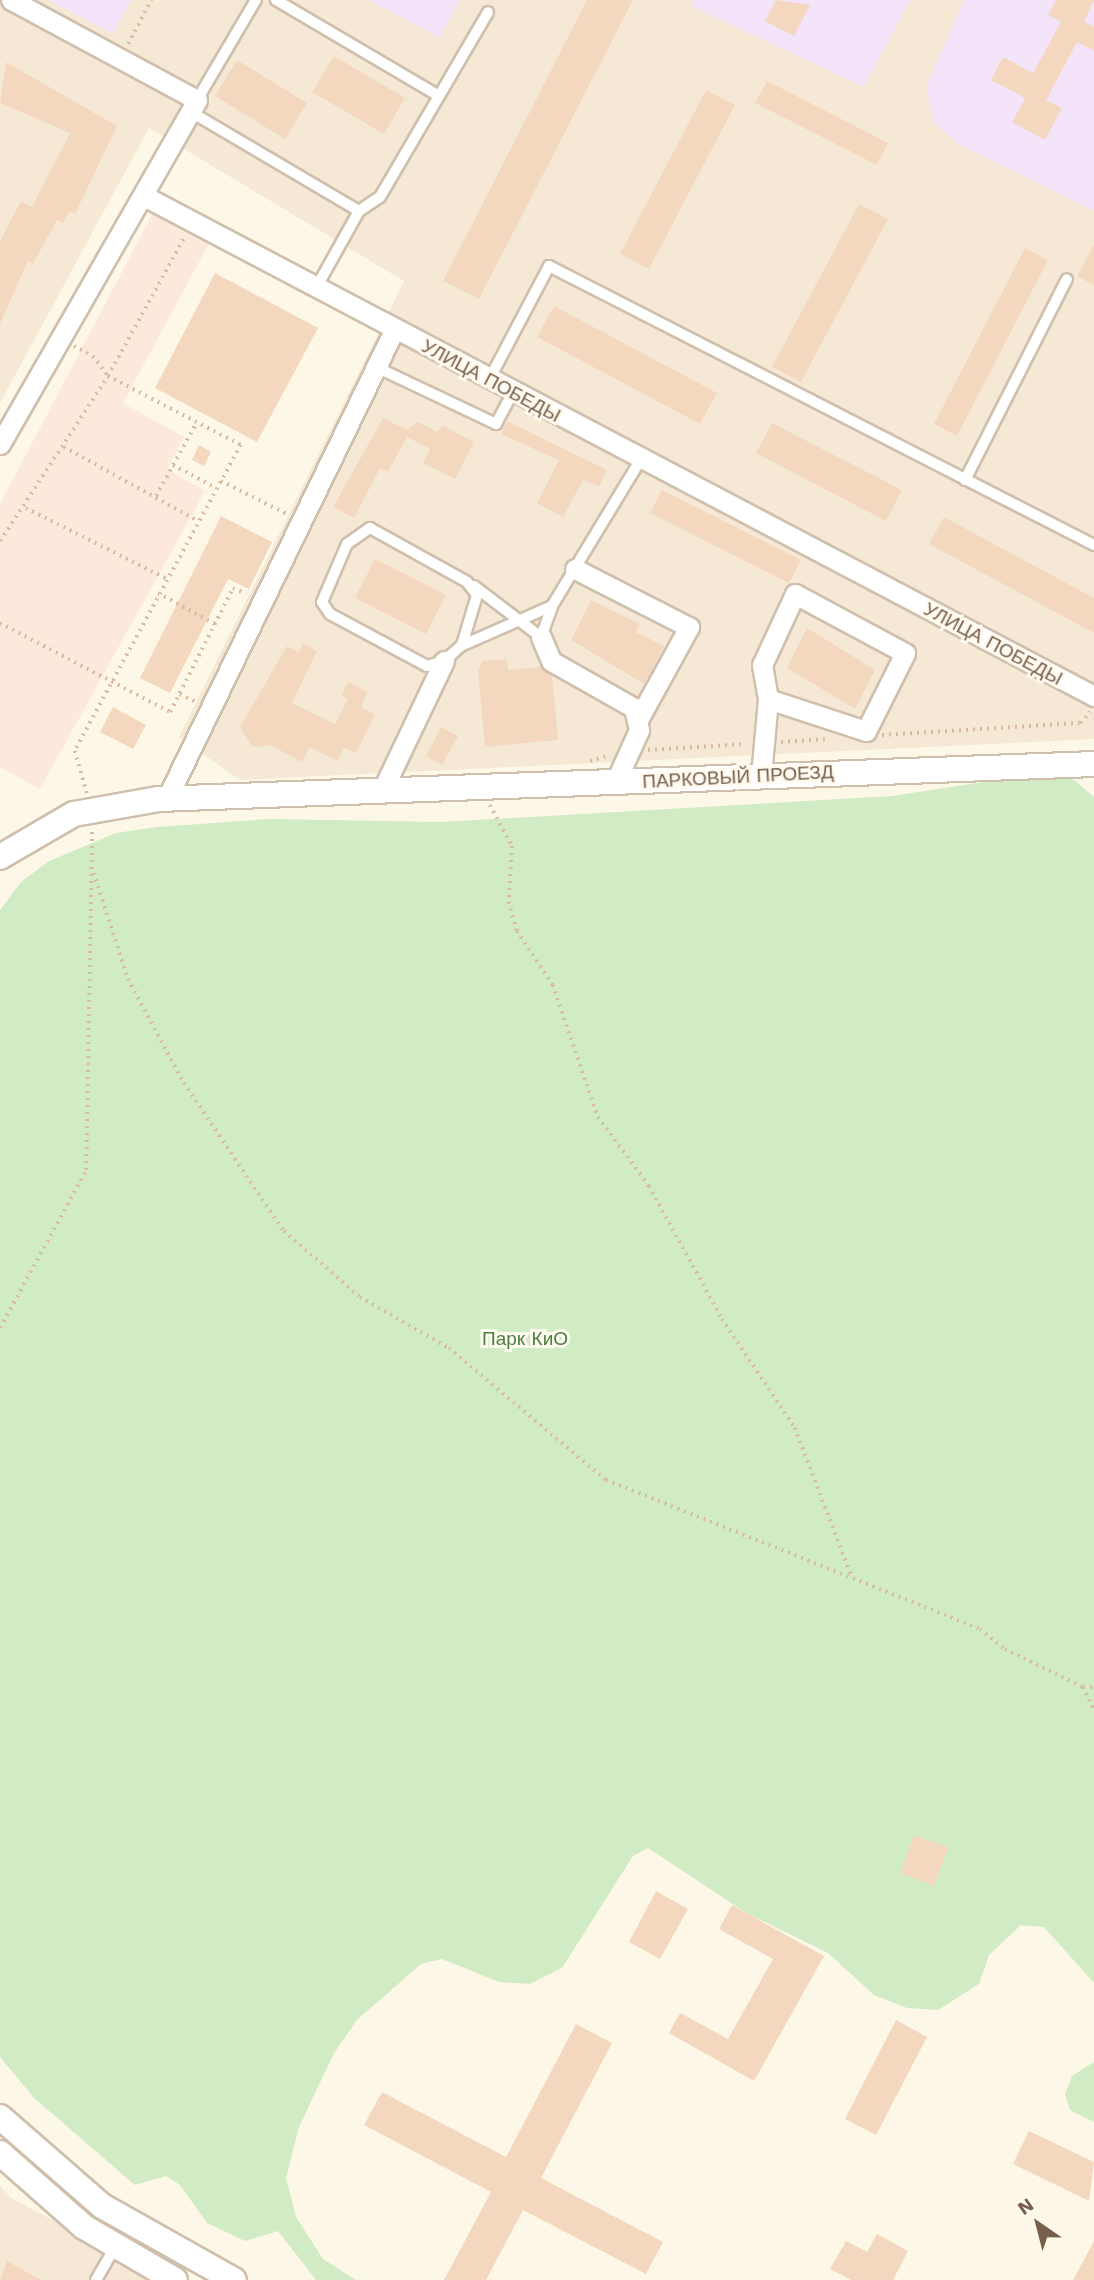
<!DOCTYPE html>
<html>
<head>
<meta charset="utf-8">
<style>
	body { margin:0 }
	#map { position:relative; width:1094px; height:2280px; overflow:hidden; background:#fdf7e8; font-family:"Work Sans",sans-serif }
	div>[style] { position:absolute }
	.residential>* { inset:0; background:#f5e9d6 }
	.commercial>* { inset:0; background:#fde9db }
	.education>* { inset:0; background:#f4e4f9 }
	.green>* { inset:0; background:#d1ebc5 }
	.building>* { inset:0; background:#f3d8bf }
	.path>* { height:3.5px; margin-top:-1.75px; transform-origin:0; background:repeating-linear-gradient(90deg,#d8bca1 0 2px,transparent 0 7px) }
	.roads { filter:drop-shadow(2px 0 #cfbfad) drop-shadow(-2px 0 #cfbfad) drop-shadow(0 2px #cfbfad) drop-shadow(0 -2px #cfbfad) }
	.service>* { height:10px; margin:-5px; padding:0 5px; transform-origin:5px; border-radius:5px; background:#fff }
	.minor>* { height:19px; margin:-9.5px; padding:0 9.5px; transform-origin:9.5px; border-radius:9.5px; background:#fff }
	.tertiary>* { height:24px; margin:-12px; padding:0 12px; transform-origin:12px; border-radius:12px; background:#fff }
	span { translate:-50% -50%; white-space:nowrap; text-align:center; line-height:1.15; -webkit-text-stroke:6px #fffaef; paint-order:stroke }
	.street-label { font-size:19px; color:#785f4b }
	.park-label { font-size:19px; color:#4e7e42 }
	.north { position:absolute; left:1003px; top:2189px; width:70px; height:70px; -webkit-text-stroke:5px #fffaef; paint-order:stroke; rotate:325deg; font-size:19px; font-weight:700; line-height:28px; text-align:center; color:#785f4b }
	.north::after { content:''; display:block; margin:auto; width:24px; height:32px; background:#785f4b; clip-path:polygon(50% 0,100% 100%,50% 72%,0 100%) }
</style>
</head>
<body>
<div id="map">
	<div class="residential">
		<div style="clip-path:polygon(0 0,1094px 0,1094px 739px,240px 780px,179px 737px,404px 281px,149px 128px,0 403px)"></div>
		<div style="clip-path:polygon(0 2186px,11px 2198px,166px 2280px,0 2280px)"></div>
	</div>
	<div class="commercial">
		<div style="clip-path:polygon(155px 209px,211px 240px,123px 403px,184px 437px,167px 470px,205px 491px,40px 789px,0 767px,0 504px)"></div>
	</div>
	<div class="education">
		<div style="clip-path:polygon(49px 0,131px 0,113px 34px)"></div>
		<div style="clip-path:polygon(369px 0,460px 0,440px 38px)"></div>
		<div style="clip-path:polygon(692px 0,910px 0,864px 87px,693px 7px)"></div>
		<div style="clip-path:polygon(964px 0,1094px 0,1094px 211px,958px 144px,933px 122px,926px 87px)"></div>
	</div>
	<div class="green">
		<div style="clip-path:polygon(1049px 772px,1074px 780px,1094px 797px,1094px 1983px,1044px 1927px,1021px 1925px,989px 1955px,979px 1984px,938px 2010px,907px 2008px,874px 1995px,828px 1953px,748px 1914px,648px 1848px,633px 1856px,562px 1968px,530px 1984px,499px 1982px,442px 1959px,421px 1964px,357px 2020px,334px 2053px,299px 2127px,286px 2178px,296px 2217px,323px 2259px,356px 2280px,316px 2280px,278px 2231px,245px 2241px,207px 2223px,180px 2185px,166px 2176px,135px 2185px,34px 2098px,0 2057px,0 910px,21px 882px,49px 861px,116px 833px,157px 827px,269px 819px,441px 822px,892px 796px)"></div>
		<div style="clip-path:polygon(1094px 2062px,1094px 2122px,1070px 2110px,1065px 2094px,1072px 2076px)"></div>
	</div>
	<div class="building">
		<div style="clip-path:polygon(587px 0,633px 0,479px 299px,443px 281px)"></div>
		<div style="clip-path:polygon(776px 0,810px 5px,794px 36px,765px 21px)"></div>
		<div style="clip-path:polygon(1056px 0,1094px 0,1084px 22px,1094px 27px,1094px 51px,1077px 42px,1046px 100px,1062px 108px,1045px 140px,1012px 122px,1025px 98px,991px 80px,1003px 57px,1033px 73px,1061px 22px,1048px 15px)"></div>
		<div style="clip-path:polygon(334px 56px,405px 98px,384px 134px,312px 92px)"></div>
		<div style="clip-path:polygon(237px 60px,307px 103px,285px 139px,215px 96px)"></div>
		<div style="clip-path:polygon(6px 62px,117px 126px,75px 214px,70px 211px,63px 223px,57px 220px,33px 264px,28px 261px,0 324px,0 241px,21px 201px,32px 207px,70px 133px,0 103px)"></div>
		<div style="clip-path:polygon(767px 81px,888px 143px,877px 165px,755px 103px)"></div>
		<div style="clip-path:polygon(706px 90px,735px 105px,649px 269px,620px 254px)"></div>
		<div style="clip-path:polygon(859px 204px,888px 219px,801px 382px,772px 367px)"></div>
		<div style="clip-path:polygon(1094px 245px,1094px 285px,1077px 276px)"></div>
		<div style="clip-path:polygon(1025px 248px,1048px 260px,957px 436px,934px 424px)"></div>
		<div style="clip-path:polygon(215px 273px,318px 328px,257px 442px,155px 388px)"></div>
		<div style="clip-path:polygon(554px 306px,717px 393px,700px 424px,537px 337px)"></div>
		<div style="clip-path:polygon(383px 418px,407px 430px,418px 422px,438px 432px,442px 425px,474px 442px,455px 479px,423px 463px,430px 449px,407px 437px,388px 472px,380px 468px,354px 518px,333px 507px)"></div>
		<div style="clip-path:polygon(507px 421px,607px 470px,599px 486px,583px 480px,563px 517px,537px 503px,559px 460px,501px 434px)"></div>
		<div style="clip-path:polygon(772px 423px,902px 490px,886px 521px,756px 453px)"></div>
		<div style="clip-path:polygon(199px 445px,211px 452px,204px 466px,192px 460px)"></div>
		<div style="clip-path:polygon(662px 490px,801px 560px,789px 583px,650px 513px)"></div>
		<div style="clip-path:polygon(221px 516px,272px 542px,249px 589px,228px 579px,170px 693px,140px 678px)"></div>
		<div style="clip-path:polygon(944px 517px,1094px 598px,1094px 633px,929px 544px)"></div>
		<div style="clip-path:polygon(375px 559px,446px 595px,426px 634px,355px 598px)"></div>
		<div style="clip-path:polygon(591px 600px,640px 624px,636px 632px,664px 646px,644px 684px,571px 640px)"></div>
		<div style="clip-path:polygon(807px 628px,875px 670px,855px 709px,787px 668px)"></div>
		<div style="clip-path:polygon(303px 643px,317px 651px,292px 703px,335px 724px,348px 699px,341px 696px,348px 682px,368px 692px,361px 707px,375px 714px,356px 753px,344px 748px,337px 761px,310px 747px,302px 762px,270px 745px,253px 747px,240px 727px,287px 646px,299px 652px)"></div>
		<div style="clip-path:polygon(507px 659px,508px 670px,541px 667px,552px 676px,558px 740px,485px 747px,478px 671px,482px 661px)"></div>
		<div style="clip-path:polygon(113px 707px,146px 725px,133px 749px,100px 732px)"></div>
		<div style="clip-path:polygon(441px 727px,458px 736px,442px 765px,426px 756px)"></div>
		<div style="clip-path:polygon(914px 1835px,948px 1847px,934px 1886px,900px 1873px)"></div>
		<div style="clip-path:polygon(656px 1891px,688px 1909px,660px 1959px,629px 1942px)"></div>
		<div style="clip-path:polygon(732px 1905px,824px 1956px,754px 2081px,669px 2033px,680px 2013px,728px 2039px,773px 1959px,719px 1929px)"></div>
		<div style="clip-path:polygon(896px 2020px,927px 2037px,876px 2135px,845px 2119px)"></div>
		<div style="clip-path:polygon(576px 2024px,612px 2043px,541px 2178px,663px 2242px,646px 2274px,523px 2210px,486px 2280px,444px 2280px,491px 2192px,364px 2125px,382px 2092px,506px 2157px)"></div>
		<div style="clip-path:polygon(1029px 2131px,1094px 2162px,1089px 2201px,1013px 2164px)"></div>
		<div style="clip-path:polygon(877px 2234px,908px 2251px,893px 2280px,851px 2280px,830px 2269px,846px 2241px,867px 2252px)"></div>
		<div style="clip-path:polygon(1094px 2241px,1094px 2280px,1073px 2280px)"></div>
		<div style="clip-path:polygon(7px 2261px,41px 2280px,0 2280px)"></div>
	</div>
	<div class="path">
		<div style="left:128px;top:44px;width:50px;rotate:-62.4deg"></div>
		<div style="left:74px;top:346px;width:21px;rotate:28deg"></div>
		<div style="left:93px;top:356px;width:25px;rotate:53deg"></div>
		<div style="left:108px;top:376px;width:150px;rotate:27.4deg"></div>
		<div style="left:241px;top:445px;width:348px;rotate:118.5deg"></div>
		<div style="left:75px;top:751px;width:44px;rotate:74.1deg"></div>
		<div style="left:64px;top:447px;width:153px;rotate:28.9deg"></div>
		<div style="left:173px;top:465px;width:49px;rotate:-60.8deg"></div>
		<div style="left:221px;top:481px;width:74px;rotate:26.6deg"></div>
		<div style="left:156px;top:496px;width:35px;rotate:-61deg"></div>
		<div style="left:173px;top:465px;width:49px;rotate:28.1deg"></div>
		<div style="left:26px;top:508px;width:158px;rotate:26.7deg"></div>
		<div style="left:0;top:541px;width:197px;rotate:-56.8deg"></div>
		<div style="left:108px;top:376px;width:160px;rotate:-61.2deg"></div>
		<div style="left:158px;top:593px;width:65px;rotate:28.5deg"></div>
		<div style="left:0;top:623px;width:192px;rotate:27.6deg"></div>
		<div style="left:170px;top:712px;width:139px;rotate:-63.1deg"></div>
		<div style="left:233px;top:588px;width:14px;rotate:25deg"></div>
		<div style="left:180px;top:694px;width:18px;rotate:27deg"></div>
		<div style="left:882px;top:735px;width:198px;rotate:-3.5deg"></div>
		<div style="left:1080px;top:723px;width:15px;rotate:-48deg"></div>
		<div style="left:781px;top:742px;width:48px;rotate:-3.6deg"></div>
		<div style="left:648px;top:750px;width:97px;rotate:-3.5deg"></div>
		<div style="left:590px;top:761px;width:21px;rotate:-17deg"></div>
		<div style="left:490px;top:805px;width:47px;rotate:61.8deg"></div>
		<div style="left:512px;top:846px;width:56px;rotate:93.1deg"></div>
		<div style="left:509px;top:902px;width:30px;rotate:75deg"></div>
		<div style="left:517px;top:931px;width:65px;rotate:56.3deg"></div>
		<div style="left:553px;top:985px;width:139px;rotate:71.2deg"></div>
		<div style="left:598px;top:1117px;width:86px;rotate:53.5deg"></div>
		<div style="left:649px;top:1186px;width:152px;rotate:61.2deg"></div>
		<div style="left:722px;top:1319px;width:131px;rotate:56.2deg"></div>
		<div style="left:795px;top:1428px;width:160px;rotate:69.1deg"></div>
		<div style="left:94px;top:873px;width:111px;rotate:72.2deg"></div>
		<div style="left:128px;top:979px;width:118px;rotate:61.7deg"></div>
		<div style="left:184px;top:1083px;width:179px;rotate:56deg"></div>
		<div style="left:284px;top:1231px;width:101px;rotate:41deg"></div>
		<div style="left:360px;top:1297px;width:103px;rotate:29.8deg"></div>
		<div style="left:449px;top:1348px;width:205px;rotate:40.1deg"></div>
		<div style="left:606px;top:1480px;width:403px;rotate:21.7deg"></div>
		<div style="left:980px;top:1629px;width:32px;rotate:39deg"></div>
		<div style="left:1005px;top:1649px;width:87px;rotate:26deg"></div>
		<div style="left:1083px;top:1687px;width:25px;rotate:64deg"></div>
		<div style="left:0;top:1328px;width:180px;rotate:-61.4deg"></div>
		<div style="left:86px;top:1170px;width:339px;rotate:-89deg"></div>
		<div style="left:1083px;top:1687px;width:11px"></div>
	</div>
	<div class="roads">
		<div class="service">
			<div style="left:276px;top:0;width:189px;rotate:30.5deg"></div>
			<div style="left:197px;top:100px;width:116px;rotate:-59.5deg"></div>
			<div style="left:191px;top:112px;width:195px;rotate:30.5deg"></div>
			<div style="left:316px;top:288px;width:88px;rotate:-60.8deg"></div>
			<div style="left:359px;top:211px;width:25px;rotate:-34deg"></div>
			<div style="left:380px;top:197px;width:214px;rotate:-59.7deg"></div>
			<div style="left:376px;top:367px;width:133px;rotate:25.4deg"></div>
			<div style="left:496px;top:424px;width:36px;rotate:-62deg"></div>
			<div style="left:489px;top:380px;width:129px;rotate:-62.2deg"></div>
			<div style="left:549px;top:266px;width:612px;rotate:27.11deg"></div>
			<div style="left:965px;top:480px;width:225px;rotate:-63.1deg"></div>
			<div style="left:370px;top:528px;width:111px;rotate:29.1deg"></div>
			<div style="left:467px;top:582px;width:16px;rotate:52deg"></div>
			<div style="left:477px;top:595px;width:52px;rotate:106.7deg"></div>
			<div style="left:462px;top:645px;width:24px;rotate:138deg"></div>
			<div style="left:444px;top:661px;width:18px;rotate:164deg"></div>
			<div style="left:427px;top:666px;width:110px;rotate:-151.8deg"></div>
			<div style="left:330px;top:614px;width:14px;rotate:-124deg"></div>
			<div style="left:322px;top:602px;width:63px;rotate:-66.7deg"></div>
			<div style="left:347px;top:544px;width:28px;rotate:-35deg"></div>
			<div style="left:474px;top:586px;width:84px;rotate:37.3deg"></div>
			<div style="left:541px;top:637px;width:33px;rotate:-70deg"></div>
			<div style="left:552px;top:606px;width:172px;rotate:-58.8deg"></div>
			<div style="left:463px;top:645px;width:97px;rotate:-23.7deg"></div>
			<div style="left:96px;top:2280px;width:38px;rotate:-60deg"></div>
		</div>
		<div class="minor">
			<div style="left:144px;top:196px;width:1074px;rotate:27.76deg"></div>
			<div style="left:0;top:444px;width:396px;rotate:-60.2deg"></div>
			<div style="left:197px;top:100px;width:211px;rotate:-151.7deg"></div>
			<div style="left:575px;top:569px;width:128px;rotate:27deg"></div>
			<div style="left:689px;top:627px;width:104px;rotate:118.8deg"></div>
			<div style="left:541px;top:637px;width:26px;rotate:67deg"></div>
			<div style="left:551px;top:661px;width:95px;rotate:29.5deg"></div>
			<div style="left:634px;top:708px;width:23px;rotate:77deg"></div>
			<div style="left:639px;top:730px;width:58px;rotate:114.4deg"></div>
			<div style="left:761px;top:776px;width:77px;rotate:-84.8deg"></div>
			<div style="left:768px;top:699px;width:103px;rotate:18.1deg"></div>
			<div style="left:866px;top:731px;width:87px;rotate:-63.4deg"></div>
			<div style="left:905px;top:653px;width:125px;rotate:-151.8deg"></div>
			<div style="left:795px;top:594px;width:78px;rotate:114.9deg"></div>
			<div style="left:762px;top:665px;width:35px;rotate:80deg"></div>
			<div style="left:382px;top:791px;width:144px;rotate:-64.5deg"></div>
			<div style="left:167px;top:798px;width:520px;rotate:-64.12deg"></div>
		</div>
		<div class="tertiary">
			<div style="left:0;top:857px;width:86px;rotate:-30.2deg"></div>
			<div style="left:74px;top:814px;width:85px;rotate:-10.1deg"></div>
			<div style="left:158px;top:799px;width:937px;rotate:-2.14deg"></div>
			<div style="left:0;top:2117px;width:135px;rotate:41.1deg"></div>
			<div style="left:102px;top:2206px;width:151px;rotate:29.3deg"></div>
			<div style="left:0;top:2153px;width:112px;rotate:41.4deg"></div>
			<div style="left:84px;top:2227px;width:105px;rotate:30.2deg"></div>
		</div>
	</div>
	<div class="street-label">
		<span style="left:491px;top:381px;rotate:28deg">УЛИЦА ПОБЕДЫ</span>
		<span style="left:993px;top:644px;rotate:28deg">УЛИЦА ПОБЕДЫ</span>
		<span style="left:738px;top:777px;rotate:-3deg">ПАРКОВЫЙ ПРОЕЗД</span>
	</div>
	<div class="park-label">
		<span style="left:525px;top:1339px">Парк КиО</span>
	</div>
	<div class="north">N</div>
</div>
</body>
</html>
